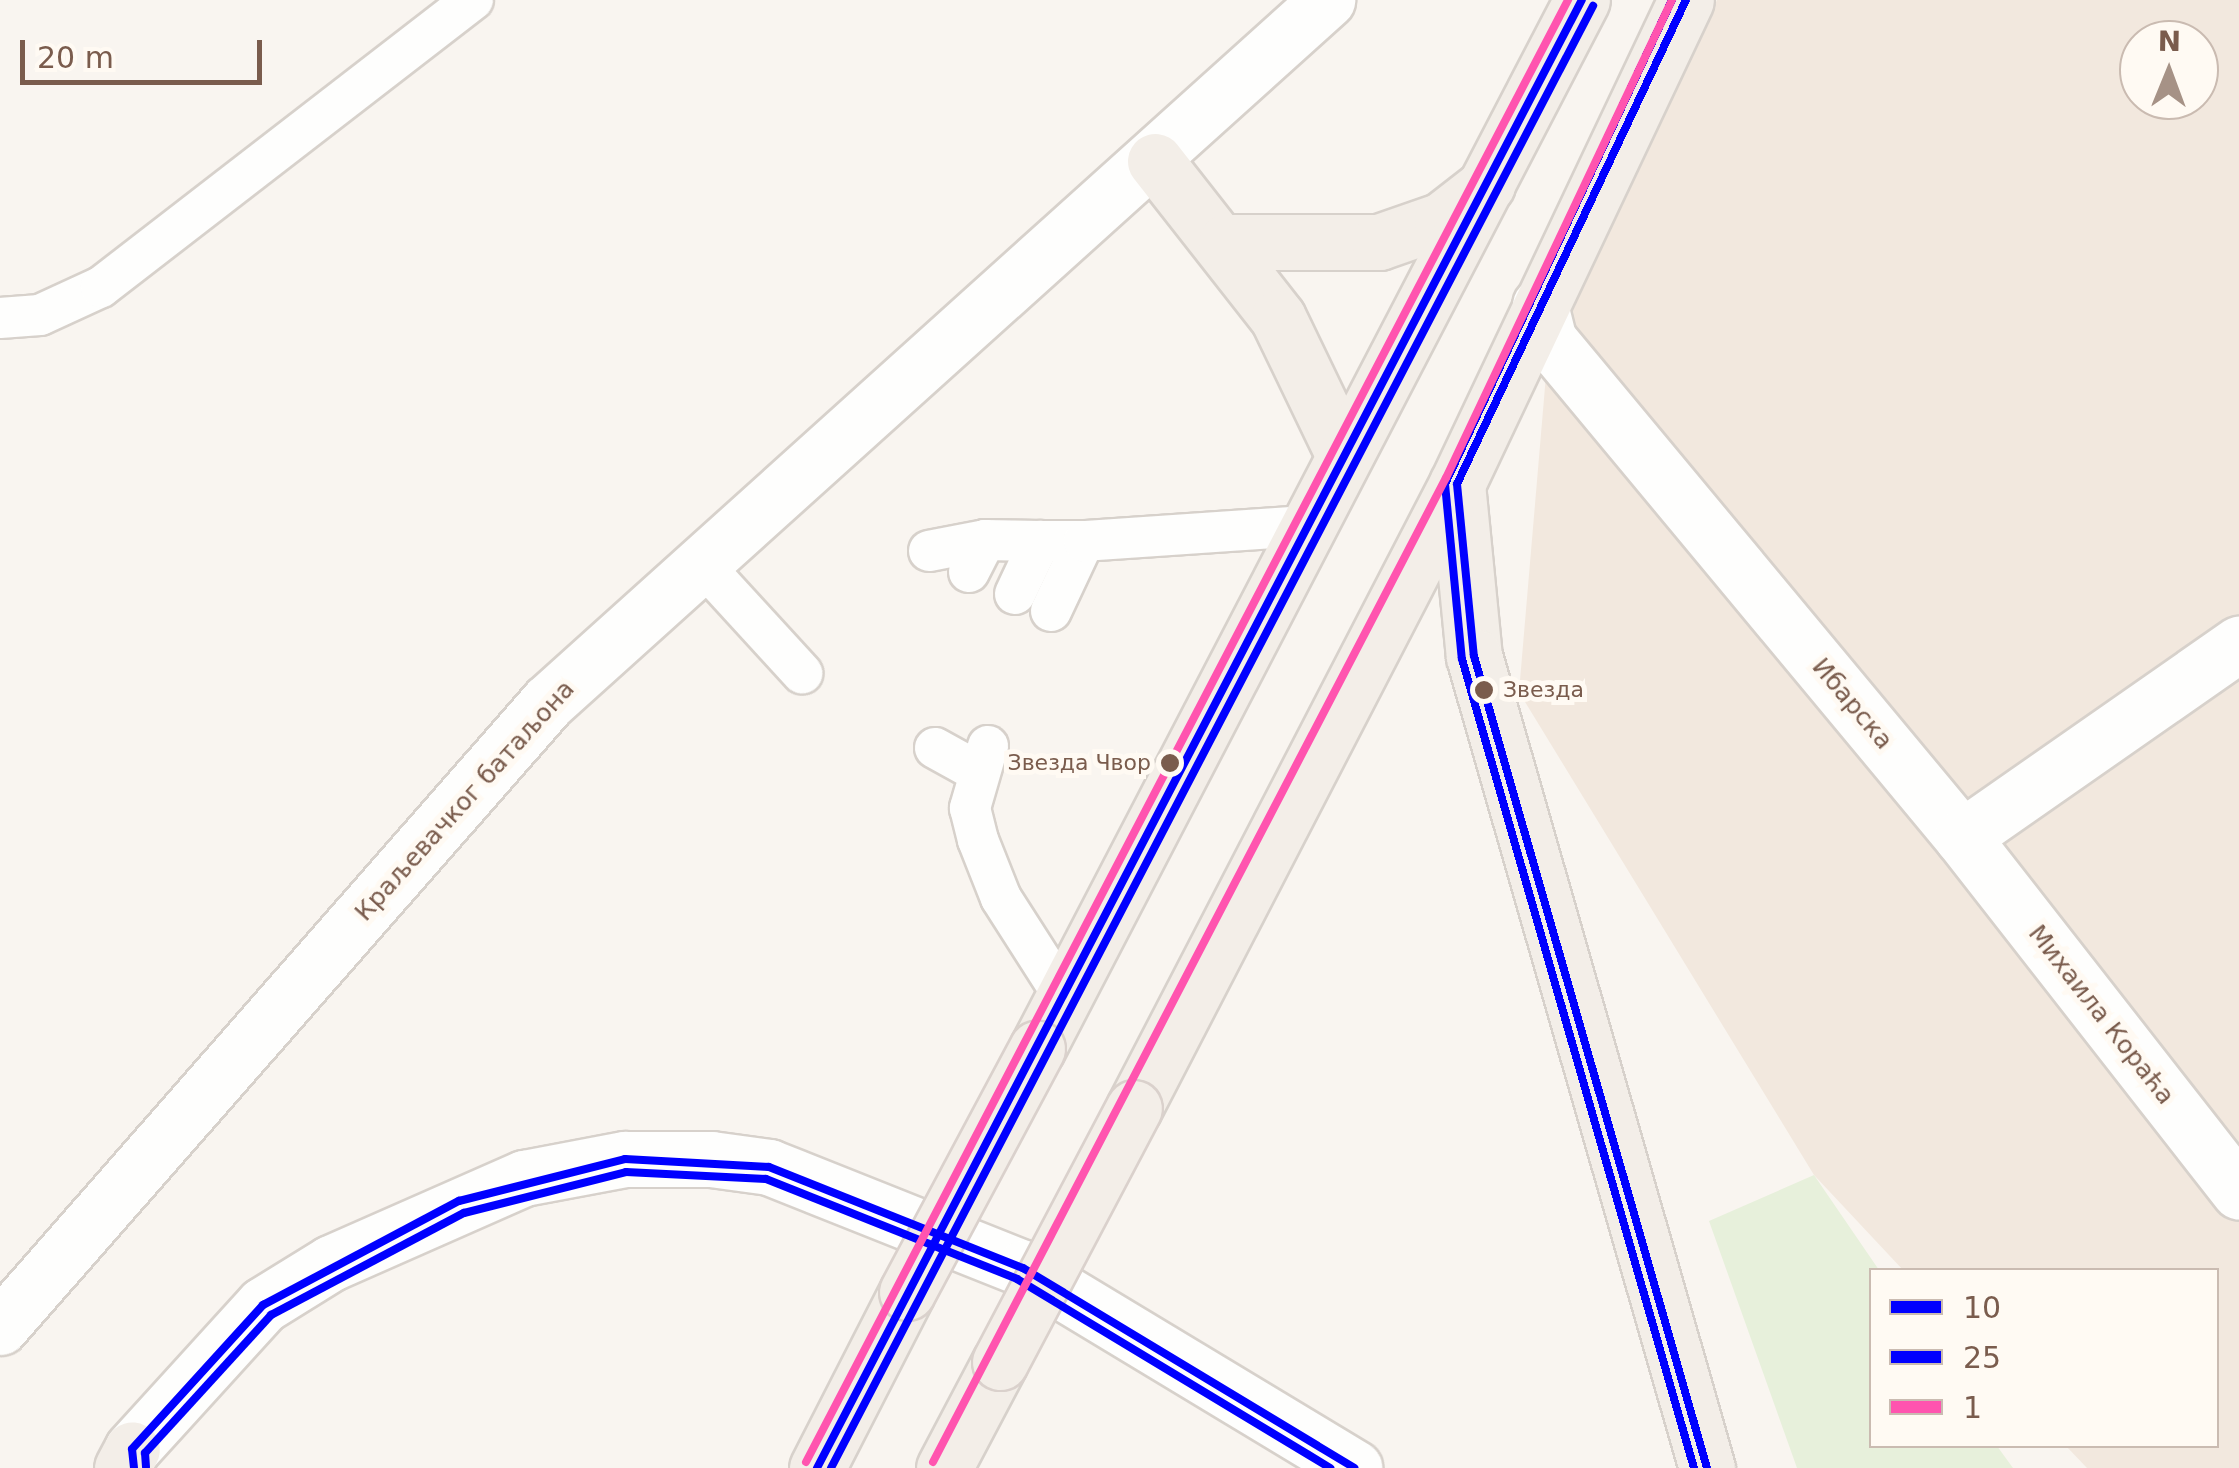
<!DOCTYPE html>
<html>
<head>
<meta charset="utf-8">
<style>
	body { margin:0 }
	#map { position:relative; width:2239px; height:1468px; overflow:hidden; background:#f9f5f0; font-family:"DejaVu Sans",sans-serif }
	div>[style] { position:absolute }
	.residential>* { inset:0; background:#f2e8de }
	.green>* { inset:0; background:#e7f0db }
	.roads { filter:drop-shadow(2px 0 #d7d1cb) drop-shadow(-2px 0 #d7d1cb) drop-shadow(0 2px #d7d1cb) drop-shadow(0 -2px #d7d1cb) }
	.service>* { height:40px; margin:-20px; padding:0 20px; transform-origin:20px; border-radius:20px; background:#fefefd }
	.minor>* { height:55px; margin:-27.5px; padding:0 27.5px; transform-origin:27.5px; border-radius:27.5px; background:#fefefd }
	.tertiary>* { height:55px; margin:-27.5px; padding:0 27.5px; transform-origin:27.5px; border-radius:27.5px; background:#fefefd }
	.primary>* { height:55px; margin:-27.5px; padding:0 27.5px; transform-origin:27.5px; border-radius:27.5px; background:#f3eee8 }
	.bridges { filter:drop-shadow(2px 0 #dad1cc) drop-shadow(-2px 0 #dad1cc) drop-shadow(0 2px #dad1cc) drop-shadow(0 -2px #dad1cc) }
	.primary-bridge>* { height:55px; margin:-27.5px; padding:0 27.5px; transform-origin:27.5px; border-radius:27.5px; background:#f3eee8 }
	.bus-1>* { height:8px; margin:-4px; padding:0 4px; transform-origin:4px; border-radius:4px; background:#00f }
	.bus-2>* { height:8px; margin:-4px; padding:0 4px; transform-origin:4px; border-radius:4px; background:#00f }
	.bus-3>* { height:8px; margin:-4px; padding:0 4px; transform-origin:4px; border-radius:4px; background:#ff54af }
	.dots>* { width:28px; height:28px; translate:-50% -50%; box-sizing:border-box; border:5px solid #fffaf3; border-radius:50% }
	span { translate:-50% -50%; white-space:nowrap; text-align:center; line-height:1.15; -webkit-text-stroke:10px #fffaf3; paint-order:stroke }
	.bus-label { font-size:22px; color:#7a5c4d }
	.left { translate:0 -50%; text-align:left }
	.right { translate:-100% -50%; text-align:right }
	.street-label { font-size:25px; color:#7a5c4d }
	.legend { position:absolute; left:1869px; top:1268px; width:350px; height:180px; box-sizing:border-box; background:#fffaf3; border:2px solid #cabbb1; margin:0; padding:12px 18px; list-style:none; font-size:30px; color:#7a5c4d }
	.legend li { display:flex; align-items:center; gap:20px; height:50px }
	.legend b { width:50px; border:2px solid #cabbb1 }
	.north { position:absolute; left:2119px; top:20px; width:100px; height:100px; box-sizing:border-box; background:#fffaf3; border:2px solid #cabbb1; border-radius:50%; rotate:1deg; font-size:28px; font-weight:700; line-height:40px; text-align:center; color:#7a5c4d }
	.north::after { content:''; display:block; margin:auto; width:35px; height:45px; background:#a69286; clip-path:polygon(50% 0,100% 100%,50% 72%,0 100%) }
	.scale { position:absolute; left:20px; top:40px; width:242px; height:45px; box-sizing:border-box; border:5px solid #7a5c4d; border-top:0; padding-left:12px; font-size:30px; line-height:35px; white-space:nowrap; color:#7a5c4d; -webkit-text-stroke:8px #fffaf3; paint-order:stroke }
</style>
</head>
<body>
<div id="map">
	<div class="residential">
		<div style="clip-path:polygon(evenodd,1717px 0,2239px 0,2239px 1468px,2087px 1468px,2066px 1446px,2216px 1446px,2216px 1270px,1903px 1270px,1814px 1175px,1519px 692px,1549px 340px,1717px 0,2139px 40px,2199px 40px,2199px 100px,2139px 100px,2139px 40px)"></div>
	</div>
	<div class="green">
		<div style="clip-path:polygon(1814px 1175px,1879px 1270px,1872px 1270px,1872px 1446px,1997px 1446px,2013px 1468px,1797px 1468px,1709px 1221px)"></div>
	</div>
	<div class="roads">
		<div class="service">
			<div style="left:0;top:318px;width:40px;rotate:-4.3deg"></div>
			<div style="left:40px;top:315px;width:67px;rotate:-24.7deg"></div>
			<div style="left:101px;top:287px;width:470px;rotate:-37.7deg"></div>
			<div style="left:929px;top:551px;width:57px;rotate:-11.1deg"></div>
			<div style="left:703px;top:565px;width:147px;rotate:47.5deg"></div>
			<div style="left:969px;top:572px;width:36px;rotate:-63deg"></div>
			<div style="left:985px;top:540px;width:55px;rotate:1deg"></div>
			<div style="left:1015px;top:594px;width:59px;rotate:-64.7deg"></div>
			<div style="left:1040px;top:541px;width:44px"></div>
			<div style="left:1051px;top:611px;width:77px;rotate:-64.8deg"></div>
			<div style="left:1084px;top:541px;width:221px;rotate:-3.9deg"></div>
			<div style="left:988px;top:746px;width:65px;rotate:106.2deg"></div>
			<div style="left:970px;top:808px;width:33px;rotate:76deg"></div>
			<div style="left:978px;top:840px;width:62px;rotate:68.4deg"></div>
			<div style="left:1001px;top:898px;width:115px;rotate:57.4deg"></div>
			<div style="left:935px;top:748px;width:46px;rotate:28.8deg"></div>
		</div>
		<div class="minor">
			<div style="left:1540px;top:305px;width:36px;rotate:76deg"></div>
			<div style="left:1549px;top:340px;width:646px;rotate:50.27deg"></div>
			<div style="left:1962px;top:837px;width:338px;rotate:-34.9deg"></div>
			<div style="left:1962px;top:837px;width:450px;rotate:52deg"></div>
			<div style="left:0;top:1327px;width:831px;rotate:-48.76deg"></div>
			<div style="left:548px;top:702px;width:1049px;rotate:-42.02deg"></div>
		</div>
		<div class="tertiary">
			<div style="left:132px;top:1449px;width:195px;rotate:-47.7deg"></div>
			<div style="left:263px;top:1305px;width:80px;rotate:-31.7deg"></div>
			<div style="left:331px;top:1263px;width:211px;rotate:-23.8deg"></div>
			<div style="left:524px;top:1178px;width:103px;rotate:-10.7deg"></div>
			<div style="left:625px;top:1159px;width:86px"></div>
			<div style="left:711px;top:1159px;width:59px;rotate:7.9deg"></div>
			<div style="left:769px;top:1167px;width:273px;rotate:21.7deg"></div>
			<div style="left:1023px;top:1268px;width:387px;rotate:31.1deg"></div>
		</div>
		<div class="primary">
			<div style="left:1155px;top:161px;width:199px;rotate:51.9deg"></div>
			<div style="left:1278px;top:318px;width:152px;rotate:64.3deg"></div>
			<div style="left:1226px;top:242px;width:153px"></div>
			<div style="left:1379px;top:242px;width:67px;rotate:-19.2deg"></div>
			<div style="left:1442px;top:220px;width:57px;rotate:-37.9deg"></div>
			<div style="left:1457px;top:484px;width:173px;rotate:84.4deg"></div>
			<div style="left:1474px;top:656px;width:845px;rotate:73.99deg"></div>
			<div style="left:1037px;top:1049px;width:1182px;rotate:-62.55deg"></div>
			<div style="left:1134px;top:1108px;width:703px;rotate:-62.63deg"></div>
			<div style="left:1457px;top:484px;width:535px;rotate:-64.68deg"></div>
			<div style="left:122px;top:1468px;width:21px;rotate:-62deg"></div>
			<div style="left:817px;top:1468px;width:198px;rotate:-62.9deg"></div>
			<div style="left:944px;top:1468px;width:120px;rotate:-62.2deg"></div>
		</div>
	</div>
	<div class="bridges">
		<div class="primary-bridge">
			<div style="left:907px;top:1292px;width:276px;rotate:-61.9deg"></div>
			<div style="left:1000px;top:1362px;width:287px;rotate:-62.2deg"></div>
		</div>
	</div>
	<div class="bus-1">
		<div style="left:1686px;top:0;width:535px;rotate:115.32deg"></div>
		<div style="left:1457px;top:484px;width:173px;rotate:84.4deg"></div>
		<div style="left:1474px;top:656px;width:845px;rotate:73.99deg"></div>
		<div style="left:134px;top:1468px;width:19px;rotate:-96deg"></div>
		<div style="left:132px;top:1449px;width:195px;rotate:-47.7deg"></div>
		<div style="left:263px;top:1305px;width:222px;rotate:-28deg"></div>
		<div style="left:459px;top:1201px;width:171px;rotate:-14.2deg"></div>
		<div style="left:625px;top:1159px;width:144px;rotate:3.2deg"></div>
		<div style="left:769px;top:1167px;width:273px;rotate:21.7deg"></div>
		<div style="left:1023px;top:1268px;width:387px;rotate:31.1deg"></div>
		<div style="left:817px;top:1468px;width:1655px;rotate:-62.48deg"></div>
	</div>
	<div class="bus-2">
		<div style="left:1672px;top:0;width:535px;rotate:115.13deg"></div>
		<div style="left:1445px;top:484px;width:176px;rotate:84.5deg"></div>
		<div style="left:1462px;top:659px;width:842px;rotate:74deg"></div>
		<div style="left:146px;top:1467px;width:14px;rotate:-94deg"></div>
		<div style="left:145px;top:1453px;width:187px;rotate:-47.6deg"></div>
		<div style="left:271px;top:1315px;width:218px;rotate:-27.9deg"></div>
		<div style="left:464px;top:1213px;width:167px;rotate:-14.2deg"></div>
		<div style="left:626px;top:1172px;width:140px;rotate:2.9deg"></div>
		<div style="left:766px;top:1179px;width:270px;rotate:21.7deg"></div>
		<div style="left:1017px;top:1279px;width:366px;rotate:31.1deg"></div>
		<div style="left:831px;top:1468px;width:1649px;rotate:-62.47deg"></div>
	</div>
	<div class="bus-3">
		<div style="left:806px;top:1462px;width:1649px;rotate:-62.47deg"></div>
		<div style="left:933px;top:1462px;width:1110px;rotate:-62.47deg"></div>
		<div style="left:1446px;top:478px;width:529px;rotate:-64.7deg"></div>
	</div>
	<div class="dots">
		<div style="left:1484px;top:690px;background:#7a5c4d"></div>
		<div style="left:1170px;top:763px;background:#7a5c4d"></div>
	</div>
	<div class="bus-label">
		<span class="left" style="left:1503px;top:690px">Звезда</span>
		<span class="right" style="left:1151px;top:763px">Звезда Чвор</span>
	</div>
	<div class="street-label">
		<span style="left:1852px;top:704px;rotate:50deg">Ибарска</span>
		<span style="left:465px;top:801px;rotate:-48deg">Краљевачког батаљона</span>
		<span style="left:2101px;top:1015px;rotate:52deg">Михаила Кораћа</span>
	</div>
	<ul class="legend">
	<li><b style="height:12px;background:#00f"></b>10</li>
	<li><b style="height:12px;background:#00f"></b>25</li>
	<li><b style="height:12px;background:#ff54af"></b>1</li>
	</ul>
	<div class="north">N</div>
	<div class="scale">20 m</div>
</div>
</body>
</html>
